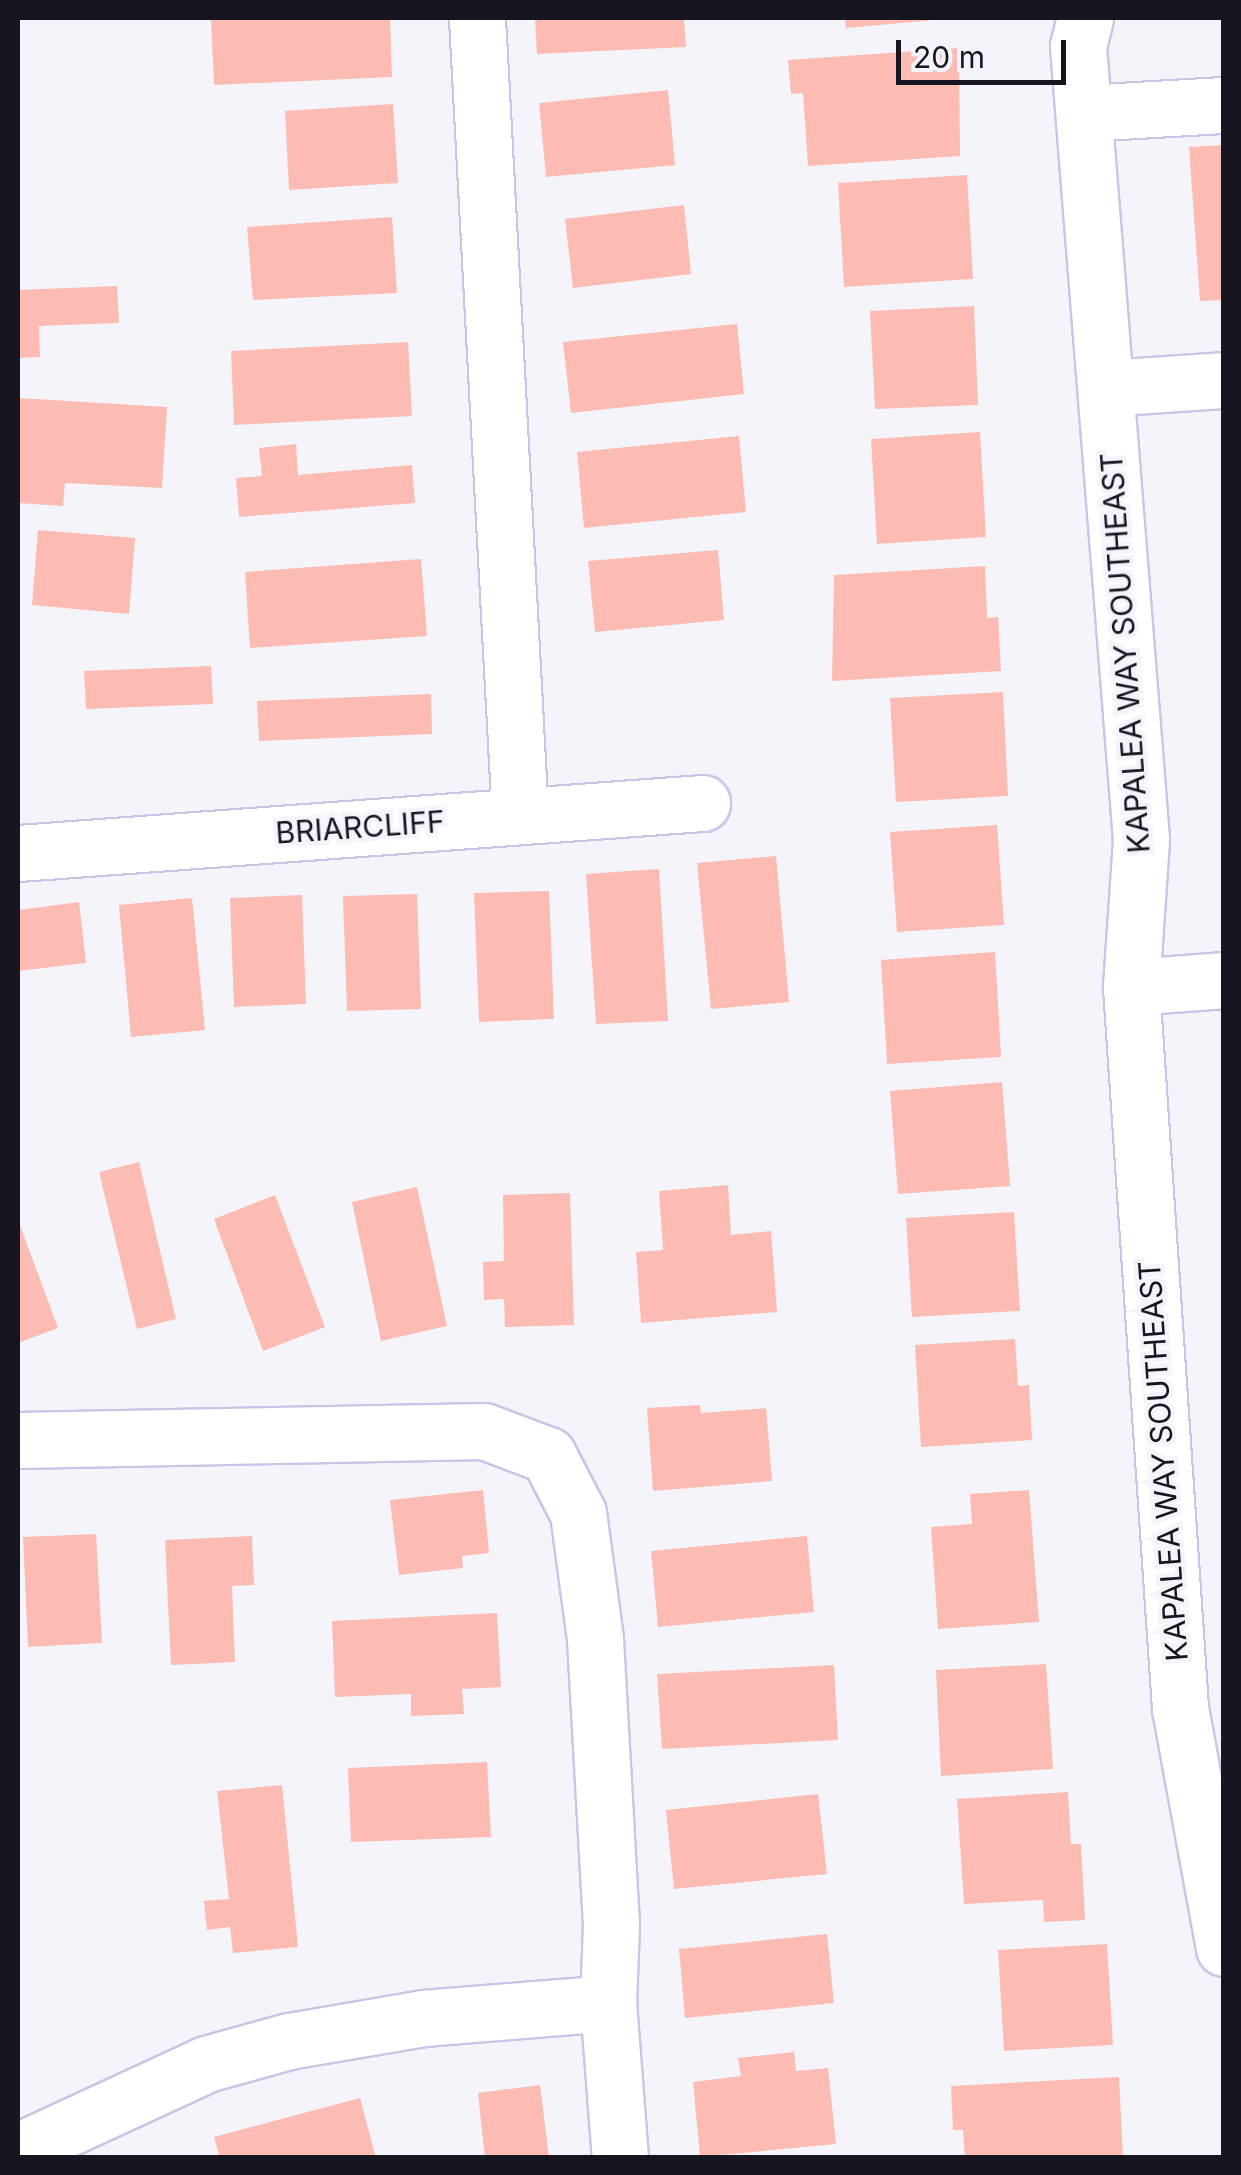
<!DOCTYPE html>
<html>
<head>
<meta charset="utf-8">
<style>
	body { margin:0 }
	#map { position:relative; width:1241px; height:2175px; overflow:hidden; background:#f5f4fb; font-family:Inter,sans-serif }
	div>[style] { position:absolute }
	.building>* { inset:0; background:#fcbcb4 }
	.roads { filter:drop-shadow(2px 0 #cac5e6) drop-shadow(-2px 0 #cac5e6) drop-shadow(0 2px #cac5e6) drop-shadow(0 -2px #cac5e6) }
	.minor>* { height:55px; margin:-27.5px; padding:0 27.5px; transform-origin:27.5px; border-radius:27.5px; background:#fff }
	span { translate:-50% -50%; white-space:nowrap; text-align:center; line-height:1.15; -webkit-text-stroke:9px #f5f4fb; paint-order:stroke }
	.street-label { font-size:30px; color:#171520 }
	.frame { position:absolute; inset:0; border:20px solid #171520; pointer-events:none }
	.scale { position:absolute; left:896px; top:40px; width:170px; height:45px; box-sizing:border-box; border:5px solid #171520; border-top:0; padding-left:12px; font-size:30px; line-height:35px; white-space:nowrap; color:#171520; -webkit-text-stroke:8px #f5f4fb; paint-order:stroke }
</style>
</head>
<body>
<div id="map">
	<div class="building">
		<div style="clip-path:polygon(211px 18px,390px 18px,392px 77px,214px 85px)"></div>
		<div style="clip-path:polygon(535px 18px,684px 18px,686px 47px,537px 54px)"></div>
		<div style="clip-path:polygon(845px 18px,934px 18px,934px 20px,846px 28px)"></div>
		<div style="clip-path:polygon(959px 48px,960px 156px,808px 166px,803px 93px,791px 94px,788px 60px)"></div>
		<div style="clip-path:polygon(668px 90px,675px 165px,546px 177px,539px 103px)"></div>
		<div style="clip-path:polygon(393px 104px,398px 183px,289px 190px,285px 111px)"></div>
		<div style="clip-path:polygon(1224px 145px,1224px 300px,1200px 301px,1189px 147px)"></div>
		<div style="clip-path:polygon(967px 175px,973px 279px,844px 287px,838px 183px)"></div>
		<div style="clip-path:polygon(684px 205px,691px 274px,573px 288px,565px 219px)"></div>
		<div style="clip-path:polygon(392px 217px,397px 293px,253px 300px,247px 227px)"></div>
		<div style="clip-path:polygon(117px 286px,119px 323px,39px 326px,40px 357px,18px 358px,18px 290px)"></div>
		<div style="clip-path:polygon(974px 306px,978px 405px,875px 409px,870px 311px)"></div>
		<div style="clip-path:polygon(737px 324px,744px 394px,571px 413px,563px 342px)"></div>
		<div style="clip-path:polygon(408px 342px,412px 416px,234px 425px,231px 351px)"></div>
		<div style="clip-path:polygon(18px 398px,167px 407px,162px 488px,65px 483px,63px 506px,18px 503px)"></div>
		<div style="clip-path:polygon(980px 432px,986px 537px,877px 544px,871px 439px)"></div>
		<div style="clip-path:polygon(739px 436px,746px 512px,584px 528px,577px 452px)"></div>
		<div style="clip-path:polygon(296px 444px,298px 475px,412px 465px,415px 503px,239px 517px,236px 478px,262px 476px,259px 448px)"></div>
		<div style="clip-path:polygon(38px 530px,135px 538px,129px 614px,32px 605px)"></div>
		<div style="clip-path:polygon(718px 550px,724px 620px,595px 632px,588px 561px)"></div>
		<div style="clip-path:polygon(421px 559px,427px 636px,250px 648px,245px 572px)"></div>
		<div style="clip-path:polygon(985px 566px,987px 618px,998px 617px,1001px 671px,832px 681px,834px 575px)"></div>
		<div style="clip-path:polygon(211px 666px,213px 704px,86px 709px,84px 671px)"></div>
		<div style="clip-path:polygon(1003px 692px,1008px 796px,896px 802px,890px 698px)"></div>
		<div style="clip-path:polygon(431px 694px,432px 734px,259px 741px,257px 701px)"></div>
		<div style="clip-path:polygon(997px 825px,1004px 925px,897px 932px,890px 832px)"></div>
		<div style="clip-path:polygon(776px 856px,789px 1002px,711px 1009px,697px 863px)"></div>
		<div style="clip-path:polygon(659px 869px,668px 1021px,596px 1024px,586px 874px)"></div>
		<div style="clip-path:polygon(549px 891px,554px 1019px,479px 1022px,474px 893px)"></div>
		<div style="clip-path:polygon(417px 894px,421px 1009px,347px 1011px,343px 896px)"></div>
		<div style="clip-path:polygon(302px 895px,306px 1004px,234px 1007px,230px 898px)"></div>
		<div style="clip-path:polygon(192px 898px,205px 1030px,131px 1037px,119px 905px)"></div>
		<div style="clip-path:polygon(79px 902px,86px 963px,18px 971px,18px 910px)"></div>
		<div style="clip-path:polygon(995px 952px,1001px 1057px,887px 1064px,881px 960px)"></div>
		<div style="clip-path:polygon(1002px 1082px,1010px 1186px,898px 1194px,890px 1091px)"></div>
		<div style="clip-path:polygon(139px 1162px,176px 1319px,137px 1329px,99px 1172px)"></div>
		<div style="clip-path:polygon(728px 1185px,731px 1235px,771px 1231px,777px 1312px,641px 1323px,636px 1252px,663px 1250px,659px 1191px)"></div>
		<div style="clip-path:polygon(417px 1187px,447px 1326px,381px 1341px,352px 1202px)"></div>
		<div style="clip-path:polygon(570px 1193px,574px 1325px,505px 1327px,504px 1299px,484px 1300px,483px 1262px,504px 1261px,503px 1195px)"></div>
		<div style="clip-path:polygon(275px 1195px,325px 1327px,263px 1351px,214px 1219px)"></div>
		<div style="clip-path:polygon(1014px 1212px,1020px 1311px,912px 1317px,906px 1218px)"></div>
		<div style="clip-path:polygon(18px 1220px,58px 1328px,18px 1343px)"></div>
		<div style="clip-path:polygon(1015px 1339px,1018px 1386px,1029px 1385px,1032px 1440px,921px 1447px,915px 1345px)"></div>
		<div style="clip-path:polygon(700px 1405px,701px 1413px,766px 1408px,772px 1481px,653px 1491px,647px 1408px)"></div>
		<div style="clip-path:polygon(483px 1490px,489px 1553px,462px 1556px,463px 1568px,399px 1575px,390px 1500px)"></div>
		<div style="clip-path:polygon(1029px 1490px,1039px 1622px,938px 1629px,931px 1527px,972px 1524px,970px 1494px)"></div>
		<div style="clip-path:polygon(96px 1534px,102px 1643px,28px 1647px,23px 1537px)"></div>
		<div style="clip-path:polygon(252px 1536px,254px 1585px,232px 1586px,235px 1662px,171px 1665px,165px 1540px)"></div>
		<div style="clip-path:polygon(807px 1536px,814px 1612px,658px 1627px,651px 1551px)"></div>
		<div style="clip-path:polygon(497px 1613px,501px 1687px,462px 1689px,464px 1714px,411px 1716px,411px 1694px,335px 1697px,332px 1621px)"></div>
		<div style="clip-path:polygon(1046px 1664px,1053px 1769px,941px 1776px,936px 1670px)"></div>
		<div style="clip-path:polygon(834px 1665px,838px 1740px,662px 1749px,657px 1674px)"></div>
		<div style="clip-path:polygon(487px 1762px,491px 1837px,351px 1842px,348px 1768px)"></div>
		<div style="clip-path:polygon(282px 1785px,298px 1947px,233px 1953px,230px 1927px,207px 1930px,204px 1901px,229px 1899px,217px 1791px)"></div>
		<div style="clip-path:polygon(1068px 1792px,1071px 1844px,1081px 1844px,1085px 1920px,1044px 1922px,1043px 1900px,964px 1904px,957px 1799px)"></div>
		<div style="clip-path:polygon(818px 1794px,827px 1874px,674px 1889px,666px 1810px)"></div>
		<div style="clip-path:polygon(827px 1934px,834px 2003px,685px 2018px,679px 1949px)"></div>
		<div style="clip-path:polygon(1107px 1944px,1113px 2045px,1004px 2051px,998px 1950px)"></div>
		<div style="clip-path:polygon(794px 2052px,796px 2071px,828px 2068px,836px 2144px,700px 2157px,693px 2082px,741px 2076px,738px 2058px)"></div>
		<div style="clip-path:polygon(1119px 2077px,1123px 2158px,965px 2158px,963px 2130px,953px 2130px,951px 2086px)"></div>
		<div style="clip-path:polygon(540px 2085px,549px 2158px,485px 2158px,478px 2093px)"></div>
		<div style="clip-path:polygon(360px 2098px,376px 2158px,220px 2158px,214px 2137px)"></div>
	</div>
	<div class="roads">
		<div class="minor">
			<div style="left:477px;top:18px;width:799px;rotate:86.92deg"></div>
			<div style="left:1085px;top:18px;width:29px;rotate:104deg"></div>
			<div style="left:1078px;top:46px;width:796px;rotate:85.46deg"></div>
			<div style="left:1141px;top:840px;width:147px;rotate:93.9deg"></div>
			<div style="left:1131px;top:987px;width:723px;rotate:86.11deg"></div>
			<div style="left:1180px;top:1708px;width:244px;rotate:79.6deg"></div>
			<div style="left:1084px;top:113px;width:140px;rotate:-3.3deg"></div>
			<div style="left:1106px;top:388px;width:118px;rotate:-3.9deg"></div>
			<div style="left:18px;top:853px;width:686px;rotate:-4.18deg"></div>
			<div style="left:1131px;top:987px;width:93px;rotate:-4.3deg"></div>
			<div style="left:18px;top:1440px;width:466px;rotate:-1.1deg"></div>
			<div style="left:484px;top:1431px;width:68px;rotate:20.6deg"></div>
			<div style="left:548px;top:1455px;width:65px;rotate:62.7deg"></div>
			<div style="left:578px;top:1513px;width:127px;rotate:82.3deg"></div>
			<div style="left:595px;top:1639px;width:286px;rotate:86.8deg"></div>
			<div style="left:611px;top:1925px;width:78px;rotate:92.2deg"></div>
			<div style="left:18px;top:2151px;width:207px;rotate:-24.8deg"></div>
			<div style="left:206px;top:2064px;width:86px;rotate:-15.5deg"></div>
			<div style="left:289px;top:2041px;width:136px;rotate:-9.7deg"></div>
			<div style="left:423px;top:2018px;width:186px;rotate:-4.6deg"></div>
			<div style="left:608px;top:2003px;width:155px;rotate:85.6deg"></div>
		</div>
	</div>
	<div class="street-label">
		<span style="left:1125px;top:653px;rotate:-94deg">KAPALEA WAY SOUTHEAST</span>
		<span style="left:360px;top:827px;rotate:-4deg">BRIARCLIFF</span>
		<span style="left:1163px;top:1461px;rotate:-94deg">KAPALEA WAY SOUTHEAST</span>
	</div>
	<div class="frame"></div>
	<div class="scale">20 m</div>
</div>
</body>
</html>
